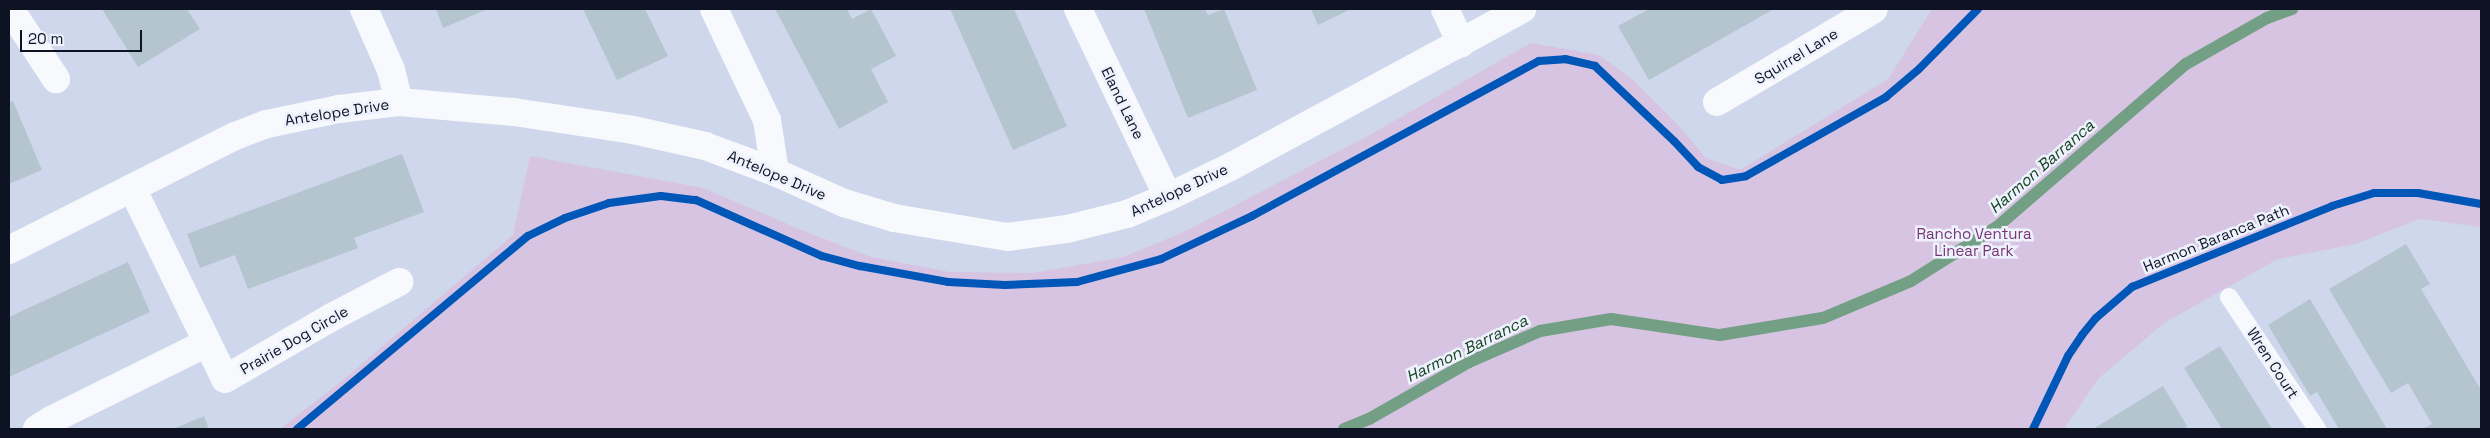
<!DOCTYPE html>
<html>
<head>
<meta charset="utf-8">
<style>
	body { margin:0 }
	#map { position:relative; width:2490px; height:438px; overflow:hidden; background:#cfd7ec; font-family:"Space Grotesk",sans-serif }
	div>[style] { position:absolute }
	.green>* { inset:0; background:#d7c3e2 }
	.stream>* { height:12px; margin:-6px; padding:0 6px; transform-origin:6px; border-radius:6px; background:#73a085 }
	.building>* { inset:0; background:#b4c5d0 }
	.service>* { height:18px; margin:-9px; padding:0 9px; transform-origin:9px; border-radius:9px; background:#f8f9fc }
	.minor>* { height:28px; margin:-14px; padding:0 14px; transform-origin:14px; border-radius:14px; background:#f8f9fc }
	.cycleway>* { height:8px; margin:-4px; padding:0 4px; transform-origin:4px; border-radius:4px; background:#0057b8 }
	span { translate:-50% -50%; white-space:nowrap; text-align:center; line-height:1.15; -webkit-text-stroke:5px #eef2fd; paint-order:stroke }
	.street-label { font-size:15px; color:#0e1324 }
	.park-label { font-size:15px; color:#783574 }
	.water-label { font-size:16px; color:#164322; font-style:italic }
	.frame { position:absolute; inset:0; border:10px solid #0e1324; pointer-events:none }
	.scale { position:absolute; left:20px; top:30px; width:122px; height:22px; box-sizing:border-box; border:2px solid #0e1324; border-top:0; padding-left:6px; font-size:15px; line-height:18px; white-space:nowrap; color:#0e1324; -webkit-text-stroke:4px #eef2fd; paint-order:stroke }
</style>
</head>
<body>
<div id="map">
	<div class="green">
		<div style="clip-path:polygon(1932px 9px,2481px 9px,2481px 227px,2420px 219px,2355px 244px,2278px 259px,2164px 323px,2098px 379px,2064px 429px,280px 429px,343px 380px,513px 235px,530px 156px,703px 188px,804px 231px,871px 257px,949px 272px,1034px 273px,1123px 257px,1184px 232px,1366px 137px,1531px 43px,1599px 55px,1632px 79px,1681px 128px,1706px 158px,1740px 170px,1888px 79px)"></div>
	</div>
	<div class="stream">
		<div style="left:1344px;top:429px;width:27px;rotate:-22deg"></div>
		<div style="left:1369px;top:419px;width:115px;rotate:-29.7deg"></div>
		<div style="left:1469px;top:362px;width:77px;rotate:-23.6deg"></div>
		<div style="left:1540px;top:331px;width:72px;rotate:-9.6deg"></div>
		<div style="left:1611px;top:319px;width:110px;rotate:8.4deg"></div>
		<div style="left:1720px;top:335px;width:104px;rotate:-9.4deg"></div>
		<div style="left:1823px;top:318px;width:95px;rotate:-22.8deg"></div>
		<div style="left:1911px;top:281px;width:103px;rotate:-32.3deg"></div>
		<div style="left:1998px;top:226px;width:248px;rotate:-40.8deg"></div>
		<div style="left:2186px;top:64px;width:93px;rotate:-29.6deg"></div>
		<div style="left:2267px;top:18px;width:27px;rotate:-20deg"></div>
	</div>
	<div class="building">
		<div style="clip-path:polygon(102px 9px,187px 9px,200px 29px,138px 67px)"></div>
		<div style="clip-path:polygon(436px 9px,488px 9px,443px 28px)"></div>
		<div style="clip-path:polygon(583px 9px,645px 9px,668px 56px,617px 80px)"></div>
		<div style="clip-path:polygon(775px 9px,847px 9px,852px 19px,871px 9px,896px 56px,871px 69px,888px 102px,839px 129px)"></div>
		<div style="clip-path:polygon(950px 9px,1014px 9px,1067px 126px,1013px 150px)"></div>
		<div style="clip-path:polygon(1144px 9px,1205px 9px,1208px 15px,1224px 9px,1257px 90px,1188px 118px)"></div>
		<div style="clip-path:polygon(1311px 9px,1351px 9px,1318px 25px)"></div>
		<div style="clip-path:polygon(1649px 9px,1774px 9px,1649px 80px,1618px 26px)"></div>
		<div style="clip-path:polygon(13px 101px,42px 170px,9px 184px,9px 102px)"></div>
		<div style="clip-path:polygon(402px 154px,424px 212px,354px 238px,358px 248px,248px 289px,235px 255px,200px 268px,187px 234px)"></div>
		<div style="clip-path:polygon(2406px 244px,2430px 284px,2421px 289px,2481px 390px,2481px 429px,2423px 429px,2432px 424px,2408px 383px,2391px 393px,2329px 289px)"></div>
		<div style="clip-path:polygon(128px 262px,150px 312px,9px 377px,9px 317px)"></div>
		<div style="clip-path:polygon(2310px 299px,2387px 429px,2339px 429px,2317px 392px,2310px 396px,2268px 325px)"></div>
		<div style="clip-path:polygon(2220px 346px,2272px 429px,2222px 429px,2184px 368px)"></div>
		<div style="clip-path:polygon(2163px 386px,2187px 426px,2185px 429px,2093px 429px)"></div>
		<div style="clip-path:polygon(204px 416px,209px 429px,173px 429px)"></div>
	</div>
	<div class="service">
		<div style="left:2229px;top:297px;width:159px;rotate:56.3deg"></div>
	</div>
	<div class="minor">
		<div style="left:10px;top:9px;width:84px;rotate:56.7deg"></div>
		<div style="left:364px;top:9px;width:67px;rotate:66.1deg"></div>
		<div style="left:391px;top:70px;width:33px;rotate:76deg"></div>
		<div style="left:714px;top:9px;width:123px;rotate:64.5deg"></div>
		<div style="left:767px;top:120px;width:53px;rotate:81.3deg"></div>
		<div style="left:1078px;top:9px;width:208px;rotate:64.4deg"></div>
		<div style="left:1445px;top:9px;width:38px;rotate:65deg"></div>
		<div style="left:1717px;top:102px;width:182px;rotate:-30.6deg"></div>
		<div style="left:132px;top:188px;width:212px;rotate:64deg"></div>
		<div style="left:225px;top:379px;width:124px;rotate:-30.1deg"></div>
		<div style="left:332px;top:317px;width:76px;rotate:-27.6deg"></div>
		<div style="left:9px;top:250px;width:253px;rotate:-26.8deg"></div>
		<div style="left:235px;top:136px;width:34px;rotate:-21deg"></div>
		<div style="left:267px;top:124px;width:74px;rotate:-11.8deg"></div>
		<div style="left:339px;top:109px;width:60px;rotate:-6.7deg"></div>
		<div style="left:399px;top:102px;width:115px;rotate:5deg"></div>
		<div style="left:514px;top:112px;width:120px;rotate:8.6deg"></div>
		<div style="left:633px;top:130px;width:74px;rotate:12.5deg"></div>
		<div style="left:705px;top:146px;width:75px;rotate:20.4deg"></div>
		<div style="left:775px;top:172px;width:76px;rotate:24.2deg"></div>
		<div style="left:844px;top:203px;width:52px;rotate:16.7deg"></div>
		<div style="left:894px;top:218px;width:115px;rotate:9.5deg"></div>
		<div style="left:1007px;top:237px;width:61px;rotate:-7.6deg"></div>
		<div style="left:1067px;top:229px;width:62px;rotate:-14deg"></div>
		<div style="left:1127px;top:214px;width:44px;rotate:-22.5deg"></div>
		<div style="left:1168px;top:197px;width:71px;rotate:-25.8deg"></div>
		<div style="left:1232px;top:166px;width:330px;rotate:-28.4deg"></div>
		<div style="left:37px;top:429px;width:17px;rotate:-33deg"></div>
		<div style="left:51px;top:420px;width:174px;rotate:-26.3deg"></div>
	</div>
	<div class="cycleway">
		<div style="left:297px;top:429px;width:301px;rotate:-39.9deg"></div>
		<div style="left:528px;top:236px;width:41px;rotate:-25.9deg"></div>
		<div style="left:565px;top:218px;width:46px;rotate:-18.8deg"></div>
		<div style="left:609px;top:203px;width:52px;rotate:-7.7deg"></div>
		<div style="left:661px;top:196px;width:35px;rotate:7deg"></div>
		<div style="left:696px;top:200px;width:138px;rotate:24deg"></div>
		<div style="left:822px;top:256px;width:39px;rotate:15deg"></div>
		<div style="left:860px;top:266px;width:89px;rotate:10.3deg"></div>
		<div style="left:948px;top:282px;width:57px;rotate:3deg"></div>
		<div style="left:1005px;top:285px;width:72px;rotate:-2.4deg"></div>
		<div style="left:1077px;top:282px;width:87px;rotate:-15.3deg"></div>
		<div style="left:1161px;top:259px;width:101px;rotate:-25.3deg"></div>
		<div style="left:1252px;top:216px;width:326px;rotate:-28.4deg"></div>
		<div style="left:1539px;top:61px;width:26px;rotate:-4deg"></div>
		<div style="left:1565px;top:59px;width:31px;rotate:13deg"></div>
		<div style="left:1595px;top:66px;width:109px;rotate:43.5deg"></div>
		<div style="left:1674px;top:141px;width:35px;rotate:47deg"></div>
		<div style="left:1698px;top:167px;width:27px;rotate:28deg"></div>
		<div style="left:1722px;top:180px;width:24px;rotate:-9deg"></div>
		<div style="left:1746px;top:176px;width:161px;rotate:-29.4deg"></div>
		<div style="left:1886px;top:97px;width:43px;rotate:-40.3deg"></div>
		<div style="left:1919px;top:69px;width:84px;rotate:-45.5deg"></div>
		<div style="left:2033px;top:429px;width:81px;rotate:-64.4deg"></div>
		<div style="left:2068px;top:356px;width:25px;rotate:-56deg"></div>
		<div style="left:2082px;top:335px;width:22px;rotate:-51deg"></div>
		<div style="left:2096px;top:318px;width:48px;rotate:-40.7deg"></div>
		<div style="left:2132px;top:287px;width:216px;rotate:-22deg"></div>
		<div style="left:2332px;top:206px;width:44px;rotate:-17.2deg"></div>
		<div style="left:2374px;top:193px;width:44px"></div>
		<div style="left:2418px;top:193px;width:64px;rotate:9.9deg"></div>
	</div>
	<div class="street-label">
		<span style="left:1796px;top:56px;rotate:-31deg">Squirrel Lane</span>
		<span style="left:1123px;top:103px;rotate:64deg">Eland Lane</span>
		<span style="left:337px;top:112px;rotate:-9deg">Antelope Drive</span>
		<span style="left:777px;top:175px;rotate:23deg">Antelope Drive</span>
		<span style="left:1179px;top:190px;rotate:-25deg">Antelope Drive</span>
		<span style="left:2216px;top:238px;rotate:-22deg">Harmon Baranca Path</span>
		<span style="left:294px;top:340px;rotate:-30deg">Prairie Dog Circle</span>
		<span style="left:2273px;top:363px;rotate:57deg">Wren Court</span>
	</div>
	<div class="park-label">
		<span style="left:1974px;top:242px">Rancho Ventura<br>Linear Park</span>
	</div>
	<div class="water-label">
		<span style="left:2042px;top:167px;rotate:-41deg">Harmon Barranca</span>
		<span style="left:1467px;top:349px;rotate:-26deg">Harmon Barranca</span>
	</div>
	<div class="frame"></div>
	<div class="scale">20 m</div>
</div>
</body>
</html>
